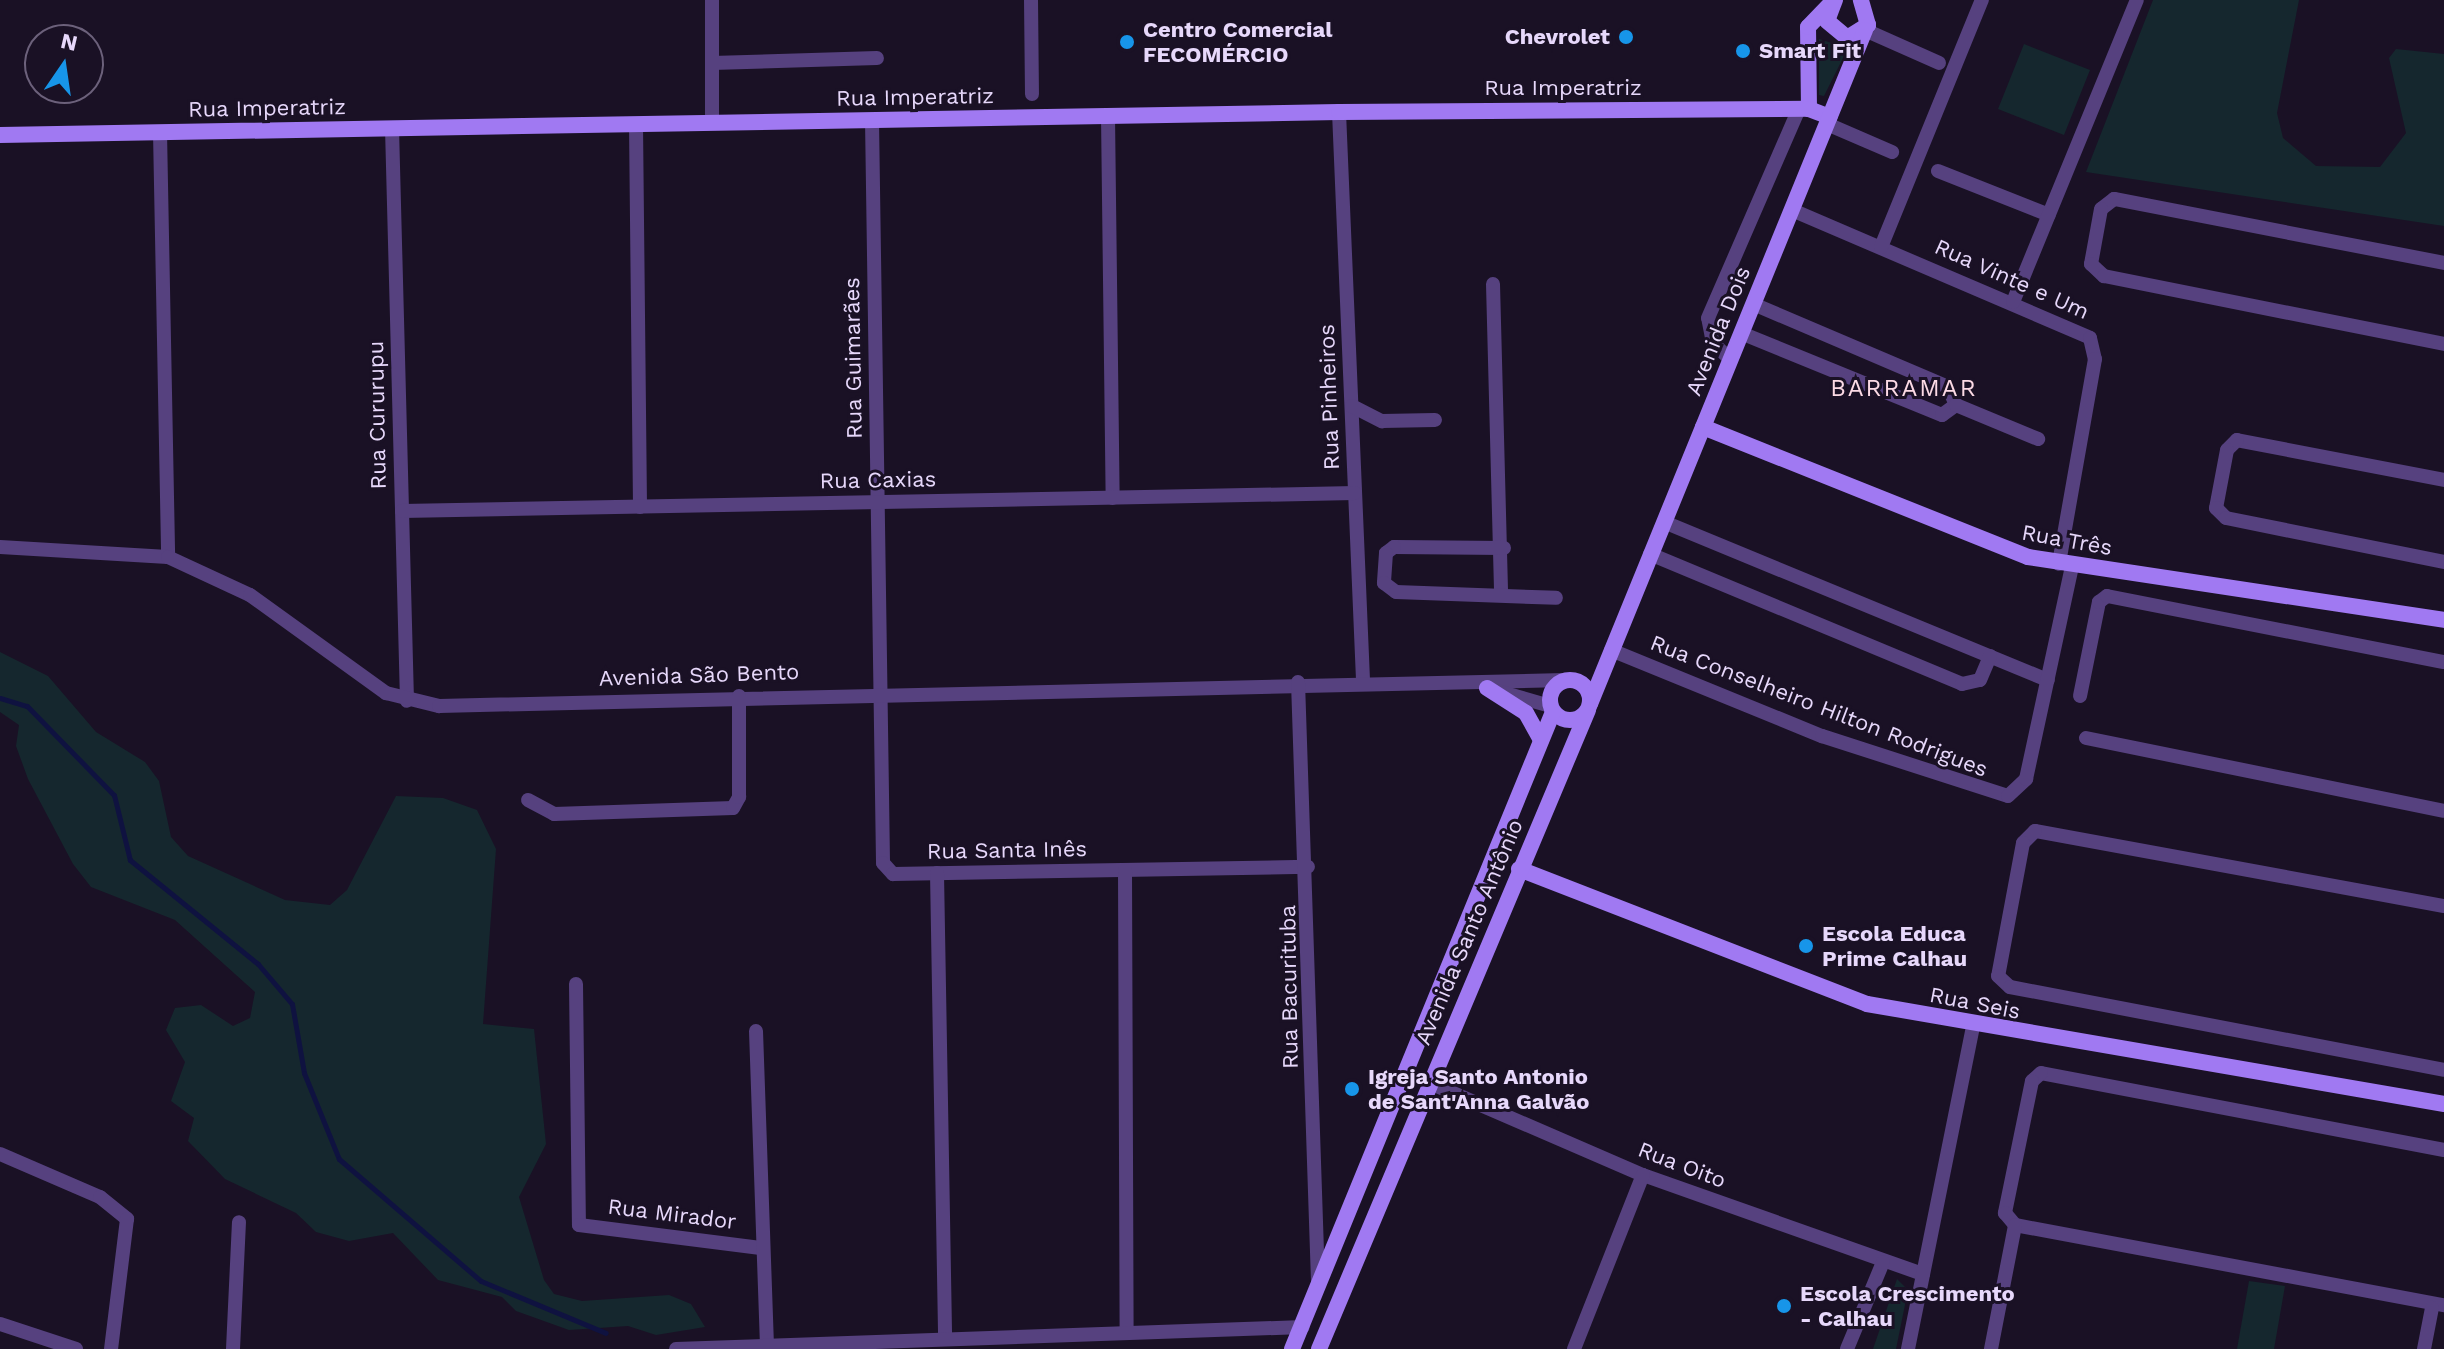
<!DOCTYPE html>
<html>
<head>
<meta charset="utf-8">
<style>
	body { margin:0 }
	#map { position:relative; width:2444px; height:1349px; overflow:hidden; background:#1a1125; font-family:"Work Sans",sans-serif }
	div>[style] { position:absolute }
	.green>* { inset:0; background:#15272e }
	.stream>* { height:5px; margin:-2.5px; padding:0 2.5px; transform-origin:2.5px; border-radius:2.5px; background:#0f1240 }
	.street>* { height:14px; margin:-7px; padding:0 7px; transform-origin:7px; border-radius:7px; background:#56417f }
	.secondary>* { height:16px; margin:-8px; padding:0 8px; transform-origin:8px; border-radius:8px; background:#a079f2 }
	.secondary>.ring { margin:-8px; padding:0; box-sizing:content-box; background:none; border:16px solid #a079f2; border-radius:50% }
	.dots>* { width:22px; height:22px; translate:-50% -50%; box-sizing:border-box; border:4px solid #1a1125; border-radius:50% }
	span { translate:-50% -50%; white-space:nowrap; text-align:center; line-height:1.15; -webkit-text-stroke:6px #1a1125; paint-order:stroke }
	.poi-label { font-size:22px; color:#e7d8fb; font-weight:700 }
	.left { translate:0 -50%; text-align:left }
	.right { translate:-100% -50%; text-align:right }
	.street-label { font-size:22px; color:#e7d8fb }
	.neighbourhood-label { font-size:24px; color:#fcdae5; letter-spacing:2px }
	.north { position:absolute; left:24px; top:24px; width:80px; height:80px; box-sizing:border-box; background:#1a1125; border:2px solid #6c617b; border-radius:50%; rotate:13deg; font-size:22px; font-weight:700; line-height:32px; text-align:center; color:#e7d8fb }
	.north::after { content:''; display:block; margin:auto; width:28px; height:36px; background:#1795e9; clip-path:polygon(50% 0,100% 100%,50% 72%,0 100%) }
</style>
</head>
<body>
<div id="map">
	<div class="green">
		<div style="clip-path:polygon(2153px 0,2299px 0,2277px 113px,2283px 138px,2316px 166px,2380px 167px,2406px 133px,2389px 58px,2396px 49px,2444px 54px,2444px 226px,2086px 172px)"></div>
		<div style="clip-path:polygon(1819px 39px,1848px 48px,1824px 96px,1819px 95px)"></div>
		<div style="clip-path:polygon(2024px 44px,2090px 70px,2064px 135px,1998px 109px)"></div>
		<div style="clip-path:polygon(0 652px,48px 676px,96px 732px,145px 762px,159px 781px,171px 837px,188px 856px,285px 900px,330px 905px,347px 890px,396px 796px,443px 798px,477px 810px,496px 849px,483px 1024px,534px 1029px,546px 1144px,519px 1197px,544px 1280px,554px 1294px,582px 1301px,669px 1295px,691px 1304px,705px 1327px,656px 1335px,628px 1326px,569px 1330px,516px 1311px,502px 1297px,438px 1280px,393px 1233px,349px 1241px,316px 1232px,296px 1213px,225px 1179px,188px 1141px,194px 1118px,171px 1101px,185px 1062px,166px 1030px,175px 1008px,201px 1005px,233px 1026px,250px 1018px,255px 992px,175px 920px,91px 887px,73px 864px,28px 779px,16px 746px,19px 725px,0 712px)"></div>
		<div style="clip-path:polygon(1897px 1279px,1908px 1290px,1896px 1349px,1873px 1349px)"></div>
		<div style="clip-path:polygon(2249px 1281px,2285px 1286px,2274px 1349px,2237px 1349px)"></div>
	</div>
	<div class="stream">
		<div style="left:0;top:698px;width:28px;rotate:17deg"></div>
		<div style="left:27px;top:706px;width:124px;rotate:45.7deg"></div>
		<div style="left:114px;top:795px;width:67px;rotate:76.2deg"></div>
		<div style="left:130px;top:860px;width:165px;rotate:39.1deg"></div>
		<div style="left:258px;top:964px;width:52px;rotate:49.6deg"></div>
		<div style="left:292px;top:1004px;width:70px;rotate:80.1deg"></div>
		<div style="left:304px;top:1073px;width:93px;rotate:67.9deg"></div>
		<div style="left:339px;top:1159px;width:187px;rotate:40.7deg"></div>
		<div style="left:481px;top:1281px;width:135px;rotate:22.6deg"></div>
	</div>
	<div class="street">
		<div style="left:1031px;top:0;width:94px;rotate:89.4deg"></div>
		<div style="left:1865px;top:30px;width:81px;rotate:24deg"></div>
		<div style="left:712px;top:63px;width:165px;rotate:-1.7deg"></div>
		<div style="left:1339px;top:112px;width:570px;rotate:87.58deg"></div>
		<div style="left:1108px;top:116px;width:382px;rotate:89.3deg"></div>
		<div style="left:872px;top:120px;width:743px;rotate:89.15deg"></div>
		<div style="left:883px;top:863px;width:15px;rotate:48deg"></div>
		<div style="left:893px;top:874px;width:415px;rotate:-1deg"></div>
		<div style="left:712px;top:123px;width:123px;rotate:-90deg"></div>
		<div style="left:636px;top:124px;width:383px;rotate:89.4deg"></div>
		<div style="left:1827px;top:124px;width:71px;rotate:23.3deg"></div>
		<div style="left:392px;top:128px;width:573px;rotate:88.5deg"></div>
		<div style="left:160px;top:132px;width:425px;rotate:88.9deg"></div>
		<div style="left:1938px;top:171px;width:119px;rotate:21.6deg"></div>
		<div style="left:1792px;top:210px;width:324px;rotate:23.2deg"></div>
		<div style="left:2090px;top:338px;width:22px;rotate:77deg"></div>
		<div style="left:2095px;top:359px;width:208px;rotate:100deg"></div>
		<div style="left:1881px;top:247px;width:267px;rotate:-67.8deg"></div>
		<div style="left:2444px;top:263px;width:336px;rotate:-169deg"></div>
		<div style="left:2114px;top:199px;width:16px;rotate:142deg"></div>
		<div style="left:2101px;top:209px;width:56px;rotate:100.3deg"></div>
		<div style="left:2091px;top:264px;width:18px;rotate:43deg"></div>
		<div style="left:2104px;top:276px;width:347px;rotate:11.3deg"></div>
		<div style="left:1493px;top:284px;width:310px;rotate:88.5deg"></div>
		<div style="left:2013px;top:302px;width:326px;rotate:-67.7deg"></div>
		<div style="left:1741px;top:333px;width:217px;rotate:22.2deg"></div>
		<div style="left:1942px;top:415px;width:17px;rotate:-36deg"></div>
		<div style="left:1956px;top:405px;width:20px;rotate:-114deg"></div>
		<div style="left:1948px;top:387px;width:212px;rotate:-156.9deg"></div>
		<div style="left:1730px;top:359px;width:23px;rotate:-137deg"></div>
		<div style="left:1713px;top:343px;width:25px;rotate:-101deg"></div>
		<div style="left:1708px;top:318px;width:228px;rotate:-66.5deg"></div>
		<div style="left:1956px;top:405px;width:89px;rotate:22.5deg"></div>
		<div style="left:1352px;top:406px;width:34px;rotate:27deg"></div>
		<div style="left:1382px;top:421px;width:53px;rotate:-1.1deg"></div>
		<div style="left:2444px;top:480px;width:211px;rotate:-169.1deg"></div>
		<div style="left:2237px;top:440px;width:14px;rotate:135deg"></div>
		<div style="left:2227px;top:450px;width:59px;rotate:100.7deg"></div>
		<div style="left:2216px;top:508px;width:14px;rotate:45deg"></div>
		<div style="left:2226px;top:518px;width:222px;rotate:11.4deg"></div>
		<div style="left:402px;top:511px;width:953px;rotate:-1.08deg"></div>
		<div style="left:1664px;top:522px;width:415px;rotate:22.4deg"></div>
		<div style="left:0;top:547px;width:168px;rotate:3.4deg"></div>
		<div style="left:168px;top:557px;width:90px;rotate:24.9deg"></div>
		<div style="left:250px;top:595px;width:168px;rotate:35.8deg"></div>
		<div style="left:386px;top:693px;width:55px;rotate:13.8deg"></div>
		<div style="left:439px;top:706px;width:1126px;rotate:-1.32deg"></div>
		<div style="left:1504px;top:548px;width:110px;rotate:-179.5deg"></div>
		<div style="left:1394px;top:547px;width:10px;rotate:143deg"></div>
		<div style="left:1386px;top:553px;width:30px;rotate:94deg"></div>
		<div style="left:1384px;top:583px;width:15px;rotate:37deg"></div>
		<div style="left:1396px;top:592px;width:160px;rotate:2.1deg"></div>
		<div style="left:1650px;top:554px;width:338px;rotate:22.6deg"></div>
		<div style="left:1962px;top:684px;width:18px;rotate:-13deg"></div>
		<div style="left:1980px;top:680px;width:26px;rotate:-67deg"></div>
		<div style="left:1611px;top:650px;width:228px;rotate:22.2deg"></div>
		<div style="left:1822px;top:736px;width:195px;rotate:17.9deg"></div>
		<div style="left:2008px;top:796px;width:25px;rotate:-43deg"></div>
		<div style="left:2026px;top:779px;width:218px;rotate:-77.8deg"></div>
		<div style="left:1298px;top:682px;width:600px;rotate:88.09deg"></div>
		<div style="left:1494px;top:690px;width:58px;rotate:15.9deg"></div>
		<div style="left:2080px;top:696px;width:96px;rotate:-78.6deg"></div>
		<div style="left:2099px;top:602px;width:10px;rotate:-37deg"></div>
		<div style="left:2107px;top:596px;width:343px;rotate:11.1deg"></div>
		<div style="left:2086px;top:738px;width:365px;rotate:11.5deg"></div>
		<div style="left:528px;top:800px;width:30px;rotate:28deg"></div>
		<div style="left:554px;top:814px;width:179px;rotate:-1.9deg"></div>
		<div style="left:733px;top:808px;width:13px;rotate:-61deg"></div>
		<div style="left:739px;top:797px;width:101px;rotate:-90deg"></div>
		<div style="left:1125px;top:870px;width:459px;rotate:89.8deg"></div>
		<div style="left:937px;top:873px;width:462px;rotate:89deg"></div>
		<div style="left:2444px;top:906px;width:416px;rotate:-169.6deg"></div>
		<div style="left:2035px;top:831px;width:17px;rotate:135deg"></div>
		<div style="left:2023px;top:843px;width:135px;rotate:100.6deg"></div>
		<div style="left:1998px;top:976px;width:16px;rotate:43deg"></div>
		<div style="left:2010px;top:987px;width:442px;rotate:10.8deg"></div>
		<div style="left:576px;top:984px;width:241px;rotate:89.3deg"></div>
		<div style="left:579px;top:1225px;width:183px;rotate:7.2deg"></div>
		<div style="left:756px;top:1031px;width:312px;rotate:88deg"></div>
		<div style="left:1430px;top:1083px;width:232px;rotate:23.4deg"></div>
		<div style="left:1643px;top:1175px;width:297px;rotate:19.5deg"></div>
		<div style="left:2444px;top:1150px;width:410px;rotate:-169.2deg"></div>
		<div style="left:2041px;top:1073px;width:12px;rotate:138deg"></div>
		<div style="left:2032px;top:1081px;width:135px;rotate:101.6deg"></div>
		<div style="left:2005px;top:1213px;width:16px;rotate:50deg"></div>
		<div style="left:2015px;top:1225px;width:436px;rotate:10.6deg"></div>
		<div style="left:0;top:1154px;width:109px;rotate:23.3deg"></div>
		<div style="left:100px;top:1197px;width:35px;rotate:39deg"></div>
		<div style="left:127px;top:1219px;width:131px;rotate:97deg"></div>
		<div style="left:0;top:1324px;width:80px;rotate:18.2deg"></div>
		<div style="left:233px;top:1349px;width:127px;rotate:-87.3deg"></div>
		<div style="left:676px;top:1349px;width:627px;rotate:-2.01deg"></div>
		<div style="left:1574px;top:1349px;width:187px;rotate:-68.4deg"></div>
		<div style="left:1847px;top:1349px;width:94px;rotate:-67.5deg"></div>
		<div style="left:1908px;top:1349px;width:328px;rotate:-78.6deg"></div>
		<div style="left:1991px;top:1349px;width:126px;rotate:-79deg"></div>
		<div style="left:2424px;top:1349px;width:42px;rotate:-79deg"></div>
	</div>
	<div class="secondary">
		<div style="left:1835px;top:0;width:22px;rotate:111deg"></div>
		<div style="left:1827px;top:21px;width:26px;rotate:40deg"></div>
		<div style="left:1847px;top:38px;width:25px;rotate:-32deg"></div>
		<div style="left:1868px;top:25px;width:26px;rotate:-106deg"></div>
		<div style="left:1809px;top:109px;width:82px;rotate:-90.7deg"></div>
		<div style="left:1808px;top:27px;width:35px;rotate:-46deg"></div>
		<div style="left:0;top:135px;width:1339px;rotate:-0.98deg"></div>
		<div style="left:1339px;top:112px;width:470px;rotate:-0.4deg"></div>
		<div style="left:1809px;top:109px;width:22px;rotate:21deg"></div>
		<div style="left:1703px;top:427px;width:350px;rotate:21.8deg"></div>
		<div style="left:2028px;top:557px;width:421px;rotate:8.6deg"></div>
		<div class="ring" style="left:1550px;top:680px;width:24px;height:24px"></div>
		<div style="left:1487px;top:688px;width:46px;rotate:32.7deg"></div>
		<div style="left:1526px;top:713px;width:31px;rotate:61deg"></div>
		<div style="left:1590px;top:704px;width:728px;rotate:-67.8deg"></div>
		<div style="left:1519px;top:869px;width:373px;rotate:21.2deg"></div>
		<div style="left:1867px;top:1004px;width:586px;rotate:9.83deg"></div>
		<div style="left:1292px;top:1349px;width:688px;rotate:-67.72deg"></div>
		<div style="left:1319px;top:1349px;width:693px;rotate:-67.17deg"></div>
	</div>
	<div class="dots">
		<div style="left:1626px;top:37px;background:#1795e9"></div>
		<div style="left:1127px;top:42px;background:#1795e9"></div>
		<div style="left:1743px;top:51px;background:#1795e9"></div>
		<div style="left:1806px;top:946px;background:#1795e9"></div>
		<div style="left:1352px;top:1089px;background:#1795e9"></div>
		<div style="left:1784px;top:1306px;background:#1795e9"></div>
	</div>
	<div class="poi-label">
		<span class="left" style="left:1143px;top:42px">Centro Comercial<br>FECOMÉRCIO</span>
		<span class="right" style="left:1610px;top:37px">Chevrolet</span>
		<span class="left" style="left:1759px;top:51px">Smart Fit</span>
		<span class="left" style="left:1822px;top:946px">Escola Educa<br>Prime Calhau</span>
		<span class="left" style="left:1368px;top:1089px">Igreja Santo Antonio<br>de Sant'Anna Galvão</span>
		<span class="left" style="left:1800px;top:1306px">Escola Crescimento<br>- Calhau</span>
	</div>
	<div class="street-label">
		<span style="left:1563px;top:88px">Rua Imperatriz</span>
		<span style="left:915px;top:97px;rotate:-1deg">Rua Imperatriz</span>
		<span style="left:267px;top:108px;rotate:-1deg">Rua Imperatriz</span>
		<span style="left:2012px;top:279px;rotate:24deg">Rua Vinte e Um</span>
		<span style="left:1718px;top:331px;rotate:-68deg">Avenida Dois</span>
		<span style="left:853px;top:358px;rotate:-91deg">Rua Guimarães</span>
		<span style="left:1329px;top:397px;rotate:-92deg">Rua Pinheiros</span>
		<span style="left:377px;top:415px;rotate:-91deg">Rua Cururupu</span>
		<span style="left:878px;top:480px;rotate:-1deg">Rua Caxias</span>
		<span style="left:2067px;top:540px;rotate:10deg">Rua Três</span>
		<span style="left:699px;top:675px;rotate:-2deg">Avenida São Bento</span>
		<span style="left:1819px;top:706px;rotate:21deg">Rua Conselheiro Hilton Rodrigues</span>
		<span style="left:1007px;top:850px;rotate:-1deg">Rua Santa Inês</span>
		<span style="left:1469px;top:932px;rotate:-67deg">Avenida Santo Antônio</span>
		<span style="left:1289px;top:987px;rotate:-91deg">Rua Bacurituba</span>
		<span style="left:1975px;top:1003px;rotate:11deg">Rua Seis</span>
		<span style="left:1682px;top:1165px;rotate:21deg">Rua Oito</span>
		<span style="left:672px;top:1214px;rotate:7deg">Rua Mirador</span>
	</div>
	<div class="neighbourhood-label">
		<span style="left:1904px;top:389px">BARRAMAR</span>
	</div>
	<div class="north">N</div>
</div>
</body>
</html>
